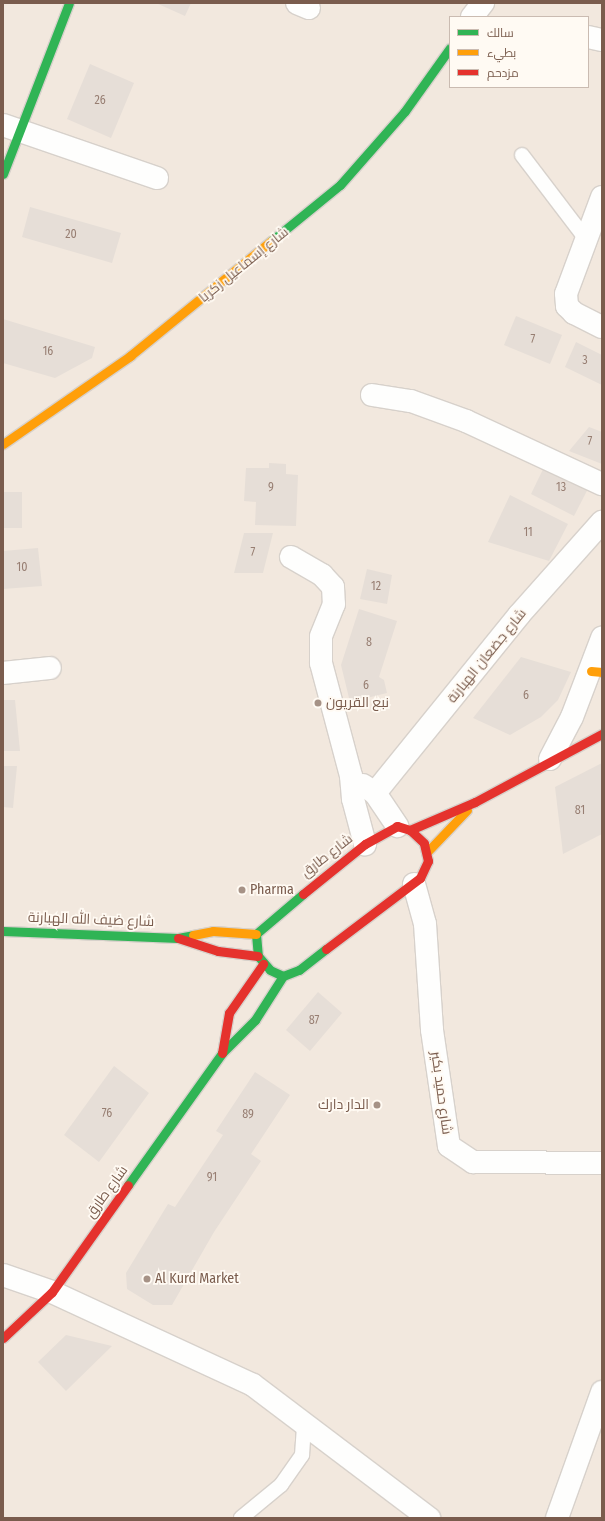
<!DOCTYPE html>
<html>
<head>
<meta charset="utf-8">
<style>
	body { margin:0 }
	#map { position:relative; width:605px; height:1521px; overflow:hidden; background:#f9f5f0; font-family:"Fira Sans Condensed",Cairo,sans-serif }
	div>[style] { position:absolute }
	.residential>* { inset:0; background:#f2e8de }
	.building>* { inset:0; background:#e6ded7 }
	.roads { filter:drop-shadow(1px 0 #d7d1cb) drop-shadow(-1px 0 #d7d1cb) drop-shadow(0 1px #d7d1cb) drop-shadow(0 -1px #d7d1cb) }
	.lane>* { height:14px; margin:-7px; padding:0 7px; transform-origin:7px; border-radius:7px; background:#fefefd }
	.street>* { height:22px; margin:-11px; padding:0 11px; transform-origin:11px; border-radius:11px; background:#fefefd }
	.fast>* { height:9px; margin:-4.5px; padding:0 4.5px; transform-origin:4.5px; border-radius:4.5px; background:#30b455 }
	.slow>* { height:9px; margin:-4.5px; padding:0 4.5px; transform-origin:4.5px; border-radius:4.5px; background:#ff9f0a }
	.jam>* { height:9px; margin:-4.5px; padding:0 4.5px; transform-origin:4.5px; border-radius:4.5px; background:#e5322d }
	.dots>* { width:11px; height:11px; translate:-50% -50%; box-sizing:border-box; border:2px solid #fffaf3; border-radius:50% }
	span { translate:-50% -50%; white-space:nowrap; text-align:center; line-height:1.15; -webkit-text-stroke:3.5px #fffaf3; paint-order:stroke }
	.number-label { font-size:12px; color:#977e72 }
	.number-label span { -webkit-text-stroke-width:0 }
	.street-label { font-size:14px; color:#7a5c4d }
	.poi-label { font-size:14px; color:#7a5c4d }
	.left { translate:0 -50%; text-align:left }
	.right { translate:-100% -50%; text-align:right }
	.frame { position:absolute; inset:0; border:4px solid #7a5c4d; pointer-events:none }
	.legend { position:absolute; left:449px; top:16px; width:140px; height:72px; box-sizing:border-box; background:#fffaf3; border:1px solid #cabbb1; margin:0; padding:5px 7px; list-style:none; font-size:12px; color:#7a5c4d }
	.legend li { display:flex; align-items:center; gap:8px; height:20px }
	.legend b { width:20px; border:1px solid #cabbb1 }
</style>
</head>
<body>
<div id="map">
	<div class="residential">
		<div style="clip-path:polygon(evenodd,3px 3px,602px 3px,602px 1518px,3px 1518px,3px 3px,450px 17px,588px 17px,588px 87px,450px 87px,450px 17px)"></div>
	</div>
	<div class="building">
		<div style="clip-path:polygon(156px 3px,191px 3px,185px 16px)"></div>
		<div style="clip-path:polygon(90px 64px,134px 83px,111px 138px,67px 119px)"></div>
		<div style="clip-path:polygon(30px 207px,121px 233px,112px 263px,22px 237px)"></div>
		<div style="clip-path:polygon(516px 316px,562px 335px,550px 364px,504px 345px)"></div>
		<div style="clip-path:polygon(3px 319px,95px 347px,92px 358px,55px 378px,3px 363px)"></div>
		<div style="clip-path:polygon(576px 342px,602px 355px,602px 385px,565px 367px)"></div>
		<div style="clip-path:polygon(589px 427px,602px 432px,602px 464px,569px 451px)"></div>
		<div style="clip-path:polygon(548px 459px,592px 481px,574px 516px,531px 494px)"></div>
		<div style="clip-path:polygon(269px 463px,286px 464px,286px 474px,298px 475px,296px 526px,255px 525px,256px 502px,244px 501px,246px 468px,269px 468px)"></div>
		<div style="clip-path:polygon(3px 492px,22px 492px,22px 528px,3px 528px)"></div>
		<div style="clip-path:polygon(510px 495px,568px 524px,549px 561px,488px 542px)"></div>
		<div style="clip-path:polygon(244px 533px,273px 533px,263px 573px,234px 573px)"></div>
		<div style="clip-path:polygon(38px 548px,42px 586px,3px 589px,3px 551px)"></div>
		<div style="clip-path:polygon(367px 569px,392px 575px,387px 604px,360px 599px)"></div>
		<div style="clip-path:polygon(359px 609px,397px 621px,379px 677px,384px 680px,387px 693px,350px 702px,341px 665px)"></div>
		<div style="clip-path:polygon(521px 657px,571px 672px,558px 700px,541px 717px,510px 735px,473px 718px)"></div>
		<div style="clip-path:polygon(3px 700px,15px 700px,20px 751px,3px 751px)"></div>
		<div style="clip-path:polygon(602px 763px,602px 834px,563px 854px,555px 787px)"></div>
		<div style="clip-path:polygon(3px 766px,17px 766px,13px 808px,3px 807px)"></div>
		<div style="clip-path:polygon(318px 992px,342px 1013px,310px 1051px,286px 1030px)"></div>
		<div style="clip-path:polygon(114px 1066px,149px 1093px,99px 1162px,64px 1135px)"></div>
		<div style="clip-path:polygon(255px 1072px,290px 1095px,251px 1154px,261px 1161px,214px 1232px,172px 1305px,153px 1305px,127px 1289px,126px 1273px,168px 1204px,175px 1207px,223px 1135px,216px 1131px)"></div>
		<div style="clip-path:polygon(66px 1335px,112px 1346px,66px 1391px,38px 1362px)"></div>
	</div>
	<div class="roads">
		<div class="lane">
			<div style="left:522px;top:155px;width:106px;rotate:52.7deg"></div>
			<div style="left:241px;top:1518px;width:52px;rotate:-39.5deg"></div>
			<div style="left:281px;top:1485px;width:37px;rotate:-55deg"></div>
			<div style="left:302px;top:1455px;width:32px;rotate:-86deg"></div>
		</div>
		<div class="street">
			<div style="left:297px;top:3px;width:13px;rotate:23deg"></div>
			<div style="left:472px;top:17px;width:18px;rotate:-52deg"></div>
			<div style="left:588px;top:37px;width:14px;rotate:12deg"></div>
			<div style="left:3px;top:125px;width:163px;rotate:19deg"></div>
			<div style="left:602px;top:197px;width:103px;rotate:110.4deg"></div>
			<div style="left:566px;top:294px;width:12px;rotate:85deg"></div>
			<div style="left:567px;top:306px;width:10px;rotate:45deg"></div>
			<div style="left:574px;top:313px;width:31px;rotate:27deg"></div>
			<div style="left:372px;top:395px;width:39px;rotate:9deg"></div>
			<div style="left:411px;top:401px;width:59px;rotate:20deg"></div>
			<div style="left:466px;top:421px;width:150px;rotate:24.9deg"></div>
			<div style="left:291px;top:557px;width:36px;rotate:30deg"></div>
			<div style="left:322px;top:575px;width:16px;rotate:47deg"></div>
			<div style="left:333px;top:587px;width:17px;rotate:87deg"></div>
			<div style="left:334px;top:604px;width:35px;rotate:112deg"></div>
			<div style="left:321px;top:637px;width:26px;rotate:90deg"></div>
			<div style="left:321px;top:663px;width:117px;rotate:75.1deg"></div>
			<div style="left:351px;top:776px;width:23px;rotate:85deg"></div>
			<div style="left:353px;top:799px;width:47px;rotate:75.1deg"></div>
			<div style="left:3px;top:673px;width:47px;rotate:-6.1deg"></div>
			<div style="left:550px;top:759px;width:47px;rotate:-62.4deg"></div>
			<div style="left:572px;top:717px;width:85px;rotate:-69.2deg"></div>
			<div style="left:363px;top:785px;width:14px;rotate:34deg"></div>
			<div style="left:375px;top:793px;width:40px;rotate:56deg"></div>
			<div style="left:375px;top:793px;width:229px;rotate:-51deg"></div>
			<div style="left:519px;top:615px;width:125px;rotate:-48.3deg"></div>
			<div style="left:414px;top:884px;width:41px;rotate:74.6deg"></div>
			<div style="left:425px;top:924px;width:106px;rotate:86.2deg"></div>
			<div style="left:432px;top:1030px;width:117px;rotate:81.7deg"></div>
			<div style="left:449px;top:1146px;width:29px;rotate:34deg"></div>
			<div style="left:473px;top:1162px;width:129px;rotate:0.4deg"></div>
			<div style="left:3px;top:1275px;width:52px;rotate:19.1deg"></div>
			<div style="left:52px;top:1292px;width:221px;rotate:24.8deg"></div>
			<div style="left:253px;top:1385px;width:221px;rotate:37.1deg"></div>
			<div style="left:557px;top:1518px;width:134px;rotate:-70.3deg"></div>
		</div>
		<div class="fast">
			<div style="left:3px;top:174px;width:183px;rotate:-68.9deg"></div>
			<div style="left:270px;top:242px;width:90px;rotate:-39.2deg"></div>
			<div style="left:340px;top:185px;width:98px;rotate:-48.7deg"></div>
			<div style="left:405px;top:111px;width:77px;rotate:-54.5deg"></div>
			<div style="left:303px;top:894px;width:62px;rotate:139.6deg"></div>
			<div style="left:256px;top:934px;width:22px;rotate:85deg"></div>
			<div style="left:258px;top:956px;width:18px;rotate:49deg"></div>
			<div style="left:270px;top:970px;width:14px;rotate:25deg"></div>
			<div style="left:283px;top:976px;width:17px;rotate:-21deg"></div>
			<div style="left:299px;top:970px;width:34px;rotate:-38deg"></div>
			<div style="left:3px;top:931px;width:175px;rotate:2.3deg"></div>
			<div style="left:178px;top:938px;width:15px;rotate:-11deg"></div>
			<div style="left:128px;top:1185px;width:162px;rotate:-54.5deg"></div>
			<div style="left:222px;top:1053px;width:47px;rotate:-45deg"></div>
			<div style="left:255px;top:1020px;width:52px;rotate:-57.5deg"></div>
		</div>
		<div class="slow">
			<div style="left:3px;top:444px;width:155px;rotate:-34.7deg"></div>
			<div style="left:130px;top:356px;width:181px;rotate:-39.2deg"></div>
			<div style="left:591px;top:671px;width:11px;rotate:5deg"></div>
			<div style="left:427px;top:852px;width:58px;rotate:-46.4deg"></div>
			<div style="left:193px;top:935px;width:20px;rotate:-11deg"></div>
			<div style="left:213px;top:931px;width:43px;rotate:4deg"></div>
		</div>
		<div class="jam">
			<div style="left:410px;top:830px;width:71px;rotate:-23.3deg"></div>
			<div style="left:475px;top:802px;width:144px;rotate:-28.2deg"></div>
			<div style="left:303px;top:894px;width:80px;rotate:-38.9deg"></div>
			<div style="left:365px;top:844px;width:37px;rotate:-29deg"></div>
			<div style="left:178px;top:938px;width:42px;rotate:18deg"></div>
			<div style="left:218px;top:951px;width:40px;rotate:7.1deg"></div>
			<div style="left:326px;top:949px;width:118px;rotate:-37.1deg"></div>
			<div style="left:420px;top:878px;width:19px;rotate:-65deg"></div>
			<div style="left:428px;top:861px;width:18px;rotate:-103deg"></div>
			<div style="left:424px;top:843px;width:19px;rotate:-137deg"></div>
			<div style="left:410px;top:830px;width:14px;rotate:-163deg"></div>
			<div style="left:222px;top:1053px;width:41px;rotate:-80.1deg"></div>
			<div style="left:229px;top:1013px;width:60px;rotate:-55.2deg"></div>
			<div style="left:3px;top:1338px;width:67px;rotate:-43.2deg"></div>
			<div style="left:52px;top:1292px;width:131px;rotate:-54.6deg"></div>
		</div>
	</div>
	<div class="dots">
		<div style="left:318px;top:703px;background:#a69286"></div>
		<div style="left:242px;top:890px;background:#a69286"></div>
		<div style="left:377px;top:1105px;background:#a69286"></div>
		<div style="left:147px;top:1279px;background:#a69286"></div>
	</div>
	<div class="number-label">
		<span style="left:100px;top:101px">26</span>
		<span style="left:71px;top:235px">20</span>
		<span style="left:533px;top:340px">7</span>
		<span style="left:48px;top:352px">16</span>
		<span style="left:585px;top:361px">3</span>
		<span style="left:590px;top:442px">7</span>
		<span style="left:271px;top:488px">9</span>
		<span style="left:561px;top:488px">13</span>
		<span style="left:528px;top:533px">11</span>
		<span style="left:253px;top:553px">7</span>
		<span style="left:22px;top:568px">10</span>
		<span style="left:376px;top:587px">12</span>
		<span style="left:369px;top:643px">8</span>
		<span style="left:366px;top:686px">6</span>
		<span style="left:526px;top:696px">6</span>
		<span style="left:580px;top:811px">81</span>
		<span style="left:314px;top:1021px">87</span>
		<span style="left:107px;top:1114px">76</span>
		<span style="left:248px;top:1115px">89</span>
		<span style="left:212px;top:1178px">91</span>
	</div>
	<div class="street-label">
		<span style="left:244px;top:265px;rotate:-39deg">شارع إسماعيل زكريا</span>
		<span style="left:487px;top:656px;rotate:-51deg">شارع جضعان الهبارنة</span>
		<span style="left:327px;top:856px;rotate:-38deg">شارع طارق</span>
		<span style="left:91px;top:920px;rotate:2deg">شارع ضيف الله الهبارنة</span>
		<span style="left:441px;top:1093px;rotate:82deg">شارع حميد بكير</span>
		<span style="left:107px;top:1192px;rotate:-54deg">شارع طارق</span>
	</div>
	<div class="poi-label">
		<span class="left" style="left:326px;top:703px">نبع القريون</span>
		<span class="left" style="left:250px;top:890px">Pharma</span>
		<span class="right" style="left:369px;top:1105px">الدار دارك</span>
		<span class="left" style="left:155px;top:1279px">Al Kurd Market</span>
	</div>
	<div class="frame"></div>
	<ul class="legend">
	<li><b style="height:5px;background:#30b455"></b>سالك</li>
	<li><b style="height:5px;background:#ff9f0a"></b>بطيء</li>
	<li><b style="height:5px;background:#e5322d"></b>مزدحم</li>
	</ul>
</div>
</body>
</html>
